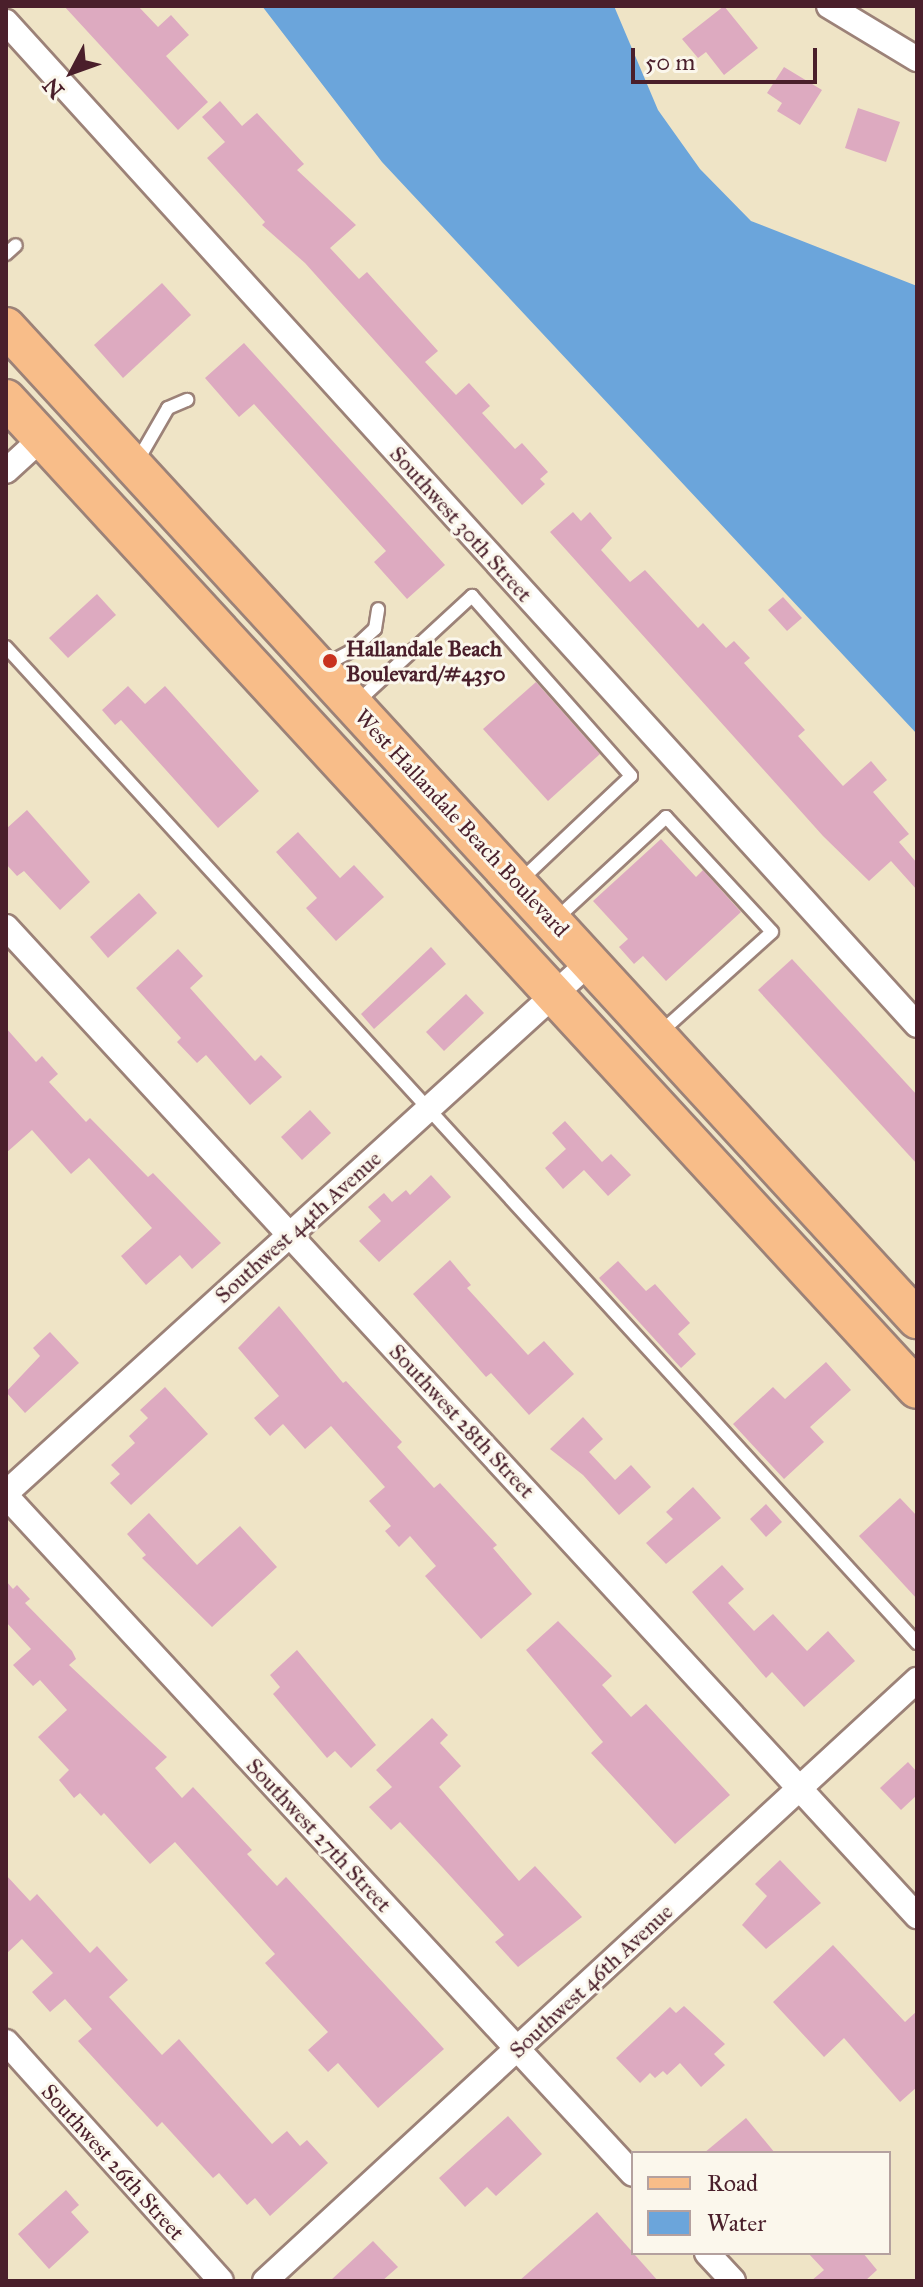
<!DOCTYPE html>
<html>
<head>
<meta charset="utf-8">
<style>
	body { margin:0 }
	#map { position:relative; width:923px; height:2287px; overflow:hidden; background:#efe4c6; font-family:"IM FELL Great Primer",serif }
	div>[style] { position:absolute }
	.water>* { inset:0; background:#6ba5db }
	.building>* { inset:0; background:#ddaac0 }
	.roads { filter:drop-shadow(2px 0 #9c8278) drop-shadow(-2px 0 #9c8278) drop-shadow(0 2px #9c8278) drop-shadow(0 -2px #9c8278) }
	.service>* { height:12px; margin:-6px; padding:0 6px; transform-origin:6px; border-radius:6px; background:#fff }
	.minor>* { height:24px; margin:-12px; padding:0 12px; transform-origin:12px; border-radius:12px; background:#fff }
	.primary>* { height:38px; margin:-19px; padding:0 19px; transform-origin:19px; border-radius:19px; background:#f8bd89 }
	.dots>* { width:22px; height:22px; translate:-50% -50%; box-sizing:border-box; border:4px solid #fbf7ec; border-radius:50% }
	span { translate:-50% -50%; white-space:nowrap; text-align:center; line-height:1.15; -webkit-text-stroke:6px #fbf7ec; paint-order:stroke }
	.street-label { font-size:22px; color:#4a1f2b }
	.poi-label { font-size:22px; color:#4a1f2b; font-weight:700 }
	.left { translate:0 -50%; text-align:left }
	.frame { position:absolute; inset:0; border:8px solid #4a1f2b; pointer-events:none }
	.legend { position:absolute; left:631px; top:2151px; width:260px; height:104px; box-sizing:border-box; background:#fbf7ec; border:2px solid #b4a19f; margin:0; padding:10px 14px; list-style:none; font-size:24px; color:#4a1f2b }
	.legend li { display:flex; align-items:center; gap:16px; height:40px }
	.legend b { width:40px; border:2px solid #b4a19f }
	.north { position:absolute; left:32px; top:32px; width:80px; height:80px; -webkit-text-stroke:6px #fbf7ec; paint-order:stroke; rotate:229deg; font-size:22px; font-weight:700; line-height:32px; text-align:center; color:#4a1f2b }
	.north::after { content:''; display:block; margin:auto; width:28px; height:36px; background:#4a1f2b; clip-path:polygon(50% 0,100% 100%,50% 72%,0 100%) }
	.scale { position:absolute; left:631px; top:48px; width:186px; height:36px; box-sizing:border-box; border:4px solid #4a1f2b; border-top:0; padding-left:10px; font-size:24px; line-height:28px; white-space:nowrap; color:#4a1f2b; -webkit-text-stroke:6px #fbf7ec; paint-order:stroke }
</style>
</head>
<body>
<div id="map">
	<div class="water">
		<div style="clip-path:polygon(262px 6px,614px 6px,658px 110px,700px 169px,751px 221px,917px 286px,917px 734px,382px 162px)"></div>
	</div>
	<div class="building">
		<div style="clip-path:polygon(64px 6px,138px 6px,158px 27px,171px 15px,189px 35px,166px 56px,208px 102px,178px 130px)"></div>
		<div style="clip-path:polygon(724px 6px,758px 48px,724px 75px,706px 52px,698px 58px,682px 39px)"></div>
		<div style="clip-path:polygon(784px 67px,822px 90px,800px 125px,777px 111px,782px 103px,767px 93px)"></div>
		<div style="clip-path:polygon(220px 101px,242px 126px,257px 113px,304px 164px,297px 170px,356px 225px,330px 248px,359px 279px,367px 272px,438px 351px,425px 362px,456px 395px,469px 383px,490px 406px,482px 413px,515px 449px,522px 443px,548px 472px,540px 479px,545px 484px,522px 505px,305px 263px,262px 225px,265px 222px,207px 158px,225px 142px,202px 117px)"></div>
		<div style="clip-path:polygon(858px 108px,900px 122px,886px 162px,845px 148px)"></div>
		<div style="clip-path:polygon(162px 283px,191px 315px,123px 378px,94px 345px)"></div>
		<div style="clip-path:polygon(244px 343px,445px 565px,407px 599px,374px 562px,386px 551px,254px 404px,239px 417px,205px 378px)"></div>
		<div style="clip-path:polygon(573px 512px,581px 521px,590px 512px,612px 538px,601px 550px,630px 582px,645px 570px,698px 628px,703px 623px,726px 648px,734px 641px,750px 658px,744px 663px,805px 730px,798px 736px,843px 786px,871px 761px,887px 780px,873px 792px,909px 834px,899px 842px,917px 863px,917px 890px,891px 861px,869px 881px,823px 836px,550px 532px)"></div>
		<div style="clip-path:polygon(97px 594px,116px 615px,68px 658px,49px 638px)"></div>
		<div style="clip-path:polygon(783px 597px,802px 618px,787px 631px,768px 610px)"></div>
		<div style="clip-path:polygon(536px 682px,600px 754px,548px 801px,483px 729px)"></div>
		<div style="clip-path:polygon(128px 686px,145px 704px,165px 686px,259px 791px,218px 828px,121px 720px,115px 725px,102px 710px)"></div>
		<div style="clip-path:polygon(27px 810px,90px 882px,60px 910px,24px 871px,17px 876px,6px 864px,6px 829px)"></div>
		<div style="clip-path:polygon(298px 832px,340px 878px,354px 865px,384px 897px,336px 941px,306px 908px,317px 898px,276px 852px)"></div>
		<div style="clip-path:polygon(661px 839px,696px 877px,703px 870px,741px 912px,666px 981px,643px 956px,634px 964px,619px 947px,628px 939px,593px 901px)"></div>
		<div style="clip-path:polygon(139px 893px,157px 913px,108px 958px,90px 937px)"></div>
		<div style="clip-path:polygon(431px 947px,446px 964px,374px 1029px,361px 1014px)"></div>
		<div style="clip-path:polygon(178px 949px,203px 976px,190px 988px,255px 1061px,261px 1055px,282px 1077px,250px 1105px,206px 1055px,197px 1063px,177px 1042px,181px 1038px,136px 988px)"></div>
		<div style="clip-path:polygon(792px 959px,917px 1095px,917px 1164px,758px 990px)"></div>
		<div style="clip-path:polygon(466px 994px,484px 1013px,444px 1051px,426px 1032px)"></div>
		<div style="clip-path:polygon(6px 1028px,36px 1062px,42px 1056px,58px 1074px,49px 1082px,86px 1122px,90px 1118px,148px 1177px,153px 1173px,221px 1243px,192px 1269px,180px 1255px,146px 1285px,121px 1256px,152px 1228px,89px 1158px,71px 1174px,32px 1130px,6px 1153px)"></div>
		<div style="clip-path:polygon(310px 1110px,331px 1133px,302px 1160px,281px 1137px)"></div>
		<div style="clip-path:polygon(565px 1121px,602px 1162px,611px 1154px,631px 1175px,608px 1196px,584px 1170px,563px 1189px,545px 1168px,566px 1149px,552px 1133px)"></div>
		<div style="clip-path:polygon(431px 1175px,451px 1197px,379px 1262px,359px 1241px,381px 1221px,368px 1207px,384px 1193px,392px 1202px,406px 1190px,410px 1195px)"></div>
		<div style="clip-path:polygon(450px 1260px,471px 1285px,467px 1288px,528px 1355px,544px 1341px,574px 1374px,529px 1415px,491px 1373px,486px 1377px,413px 1294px)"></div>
		<div style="clip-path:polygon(618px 1261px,646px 1291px,655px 1284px,690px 1323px,678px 1334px,696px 1354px,681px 1368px,599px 1278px)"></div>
		<div style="clip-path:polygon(279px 1306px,343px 1383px,346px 1381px,402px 1442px,397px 1447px,434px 1488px,440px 1483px,497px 1545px,493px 1548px,532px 1594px,481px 1639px,425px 1576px,436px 1566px,410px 1536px,399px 1547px,385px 1531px,391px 1526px,369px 1501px,385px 1487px,331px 1426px,305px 1449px,283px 1424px,270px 1436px,254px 1418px,279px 1396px,238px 1348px)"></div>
		<div style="clip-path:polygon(50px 1332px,79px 1363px,25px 1413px,6px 1392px,40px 1356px,33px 1348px)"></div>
		<div style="clip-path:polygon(826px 1362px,851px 1390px,810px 1427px,824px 1442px,784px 1479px,733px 1424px,773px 1387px,785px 1399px)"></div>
		<div style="clip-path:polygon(165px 1387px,208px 1434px,131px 1505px,110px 1483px,120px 1474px,111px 1465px,135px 1443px,129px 1436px,148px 1418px,140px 1410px)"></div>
		<div style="clip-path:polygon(583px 1417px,603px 1439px,589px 1452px,615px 1480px,631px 1465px,651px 1487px,619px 1515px,583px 1475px,550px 1449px)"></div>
		<div style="clip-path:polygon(693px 1487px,721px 1518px,666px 1564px,646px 1543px,673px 1519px,666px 1512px)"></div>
		<div style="clip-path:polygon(900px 1498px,917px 1516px,917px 1599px,859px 1536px)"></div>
		<div style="clip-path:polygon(766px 1504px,782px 1522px,766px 1537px,750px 1519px)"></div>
		<div style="clip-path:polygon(149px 1513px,197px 1565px,240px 1526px,277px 1567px,212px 1627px,142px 1558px,146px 1555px,127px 1534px)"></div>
		<div style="clip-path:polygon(722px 1565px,744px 1589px,728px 1603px,754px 1631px,773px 1614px,807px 1651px,828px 1631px,855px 1661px,804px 1707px,772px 1672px,766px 1678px,692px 1592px)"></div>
		<div style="clip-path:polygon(6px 1581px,13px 1589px,17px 1585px,30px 1599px,25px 1603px,72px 1651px,76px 1659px,69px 1665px,167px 1757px,155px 1768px,182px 1798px,193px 1787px,252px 1850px,247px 1854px,277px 1886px,286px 1877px,444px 2049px,378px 2108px,338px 2063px,328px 2072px,308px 2050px,328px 2032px,265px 1963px,275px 1954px,175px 1842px,150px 1864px,104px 1813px,101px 1816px,80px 1793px,74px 1798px,59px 1780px,69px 1770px,38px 1737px,67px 1710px,40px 1680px,33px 1686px,13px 1665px,31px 1649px,6px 1622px)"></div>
		<div style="clip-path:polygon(558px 1621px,612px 1676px,602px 1685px,631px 1717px,646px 1704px,730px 1795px,675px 1844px,591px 1753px,603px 1742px,526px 1650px)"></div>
		<div style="clip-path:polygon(297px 1650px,376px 1745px,351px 1768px,335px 1751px,327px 1758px,273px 1694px,280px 1687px,270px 1675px)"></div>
		<div style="clip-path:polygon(432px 1718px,448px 1735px,440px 1743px,461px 1766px,439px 1787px,519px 1881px,535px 1866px,582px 1917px,518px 1967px,495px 1942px,504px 1935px,443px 1868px,400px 1822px,391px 1830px,369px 1807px,392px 1787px,376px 1770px)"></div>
		<div style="clip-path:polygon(908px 1762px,917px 1772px,917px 1795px,901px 1810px,880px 1788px)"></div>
		<div style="clip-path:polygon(780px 1860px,821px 1903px,766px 1949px,742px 1925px,767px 1896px,755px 1884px)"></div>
		<div style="clip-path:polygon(6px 1875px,30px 1901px,37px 1894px,90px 1953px,97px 1946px,128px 1980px,109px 1997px,162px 2055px,179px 2039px,272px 2144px,287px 2131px,300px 2146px,307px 2140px,328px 2163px,270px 2216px,255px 2198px,247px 2205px,219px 2173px,213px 2178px,162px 2122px,157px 2127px,78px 2041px,92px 2029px,65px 1999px,50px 2012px,32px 1992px,53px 1973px,22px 1939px,6px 1954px)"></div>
		<div style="clip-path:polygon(833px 1945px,905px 2022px,917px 2011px,917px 2087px,900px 2102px,844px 2038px,824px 2057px,773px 2002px)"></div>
		<div style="clip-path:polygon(684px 2006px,725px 2044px,714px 2054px,725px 2065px,701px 2087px,680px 2063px,667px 2075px,663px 2071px,655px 2078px,650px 2073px,640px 2083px,616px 2058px,670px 2007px,676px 2013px)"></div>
		<div style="clip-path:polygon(508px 2116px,542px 2154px,496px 2196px,487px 2187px,465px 2207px,439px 2178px)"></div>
		<div style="clip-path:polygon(746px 2118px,775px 2153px,704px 2153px)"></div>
		<div style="clip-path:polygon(66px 2190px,79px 2205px,71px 2212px,89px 2232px,49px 2269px,18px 2234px)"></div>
		<div style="clip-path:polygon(597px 2212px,658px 2281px,519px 2281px)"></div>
		<div style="clip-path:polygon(373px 2241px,398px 2267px,382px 2281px,330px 2281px)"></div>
		<div style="clip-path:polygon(808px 2253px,863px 2253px,877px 2270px,865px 2281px,811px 2281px,824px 2270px)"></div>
	</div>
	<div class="roads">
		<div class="service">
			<div style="left:6px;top:254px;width:13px;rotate:-42deg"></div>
			<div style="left:138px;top:460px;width:60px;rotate:-60deg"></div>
			<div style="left:168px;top:408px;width:21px;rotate:-23deg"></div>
			<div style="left:6px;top:647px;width:1350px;rotate:47.55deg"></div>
			<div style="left:323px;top:666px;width:32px;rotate:-28deg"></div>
			<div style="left:351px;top:651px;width:33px;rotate:-43deg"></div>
			<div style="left:375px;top:629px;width:20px;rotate:-81deg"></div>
			<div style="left:356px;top:703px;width:158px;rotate:-42.7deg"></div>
			<div style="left:472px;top:596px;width:240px;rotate:48.5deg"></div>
			<div style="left:631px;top:776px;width:153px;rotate:136.6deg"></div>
			<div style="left:556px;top:919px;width:150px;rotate:-42.8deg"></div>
			<div style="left:666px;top:817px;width:156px;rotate:47.3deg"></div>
			<div style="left:772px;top:932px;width:151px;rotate:138deg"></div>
		</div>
		<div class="minor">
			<div style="left:829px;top:6px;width:103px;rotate:31.1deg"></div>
			<div style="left:6px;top:22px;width:1355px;rotate:47.75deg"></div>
			<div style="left:6px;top:471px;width:49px;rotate:-42.5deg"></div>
			<div style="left:6px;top:927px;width:1345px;rotate:47.35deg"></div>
			<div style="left:6px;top:1493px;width:789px;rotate:-42.28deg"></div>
			<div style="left:6px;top:1496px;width:923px;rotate:47.24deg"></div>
			<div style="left:6px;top:2042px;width:321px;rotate:48deg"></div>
			<div style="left:707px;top:2253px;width:38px;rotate:47deg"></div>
			<div style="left:265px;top:2281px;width:887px;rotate:-42.67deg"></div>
		</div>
		<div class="primary">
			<div style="left:6px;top:327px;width:1347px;rotate:47.44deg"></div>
			<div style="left:6px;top:399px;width:1345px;rotate:47.38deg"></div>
		</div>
	</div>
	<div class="dots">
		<div style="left:330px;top:661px;background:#c8321e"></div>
	</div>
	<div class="street-label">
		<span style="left:461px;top:524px;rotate:48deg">Southwest 30th Street</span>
		<span style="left:462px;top:823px;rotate:47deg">West Hallandale Beach Boulevard</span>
		<span style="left:298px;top:1227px;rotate:-42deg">Southwest 44th Avenue</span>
		<span style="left:462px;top:1421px;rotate:47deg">Southwest 28th Street</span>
		<span style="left:319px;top:1835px;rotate:47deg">Southwest 27th Street</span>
		<span style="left:591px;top:1981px;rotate:-43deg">Southwest 46th Avenue</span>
		<span style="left:113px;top:2162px;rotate:48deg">Southwest 26th Street</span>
	</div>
	<div class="poi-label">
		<span class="left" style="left:346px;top:661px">Hallandale Beach<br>Boulevard/#4350</span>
	</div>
	<div class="frame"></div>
	<ul class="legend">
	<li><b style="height:10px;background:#f8bd89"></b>Road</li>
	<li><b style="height:22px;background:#6ba5db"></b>Water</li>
	</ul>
	<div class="north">N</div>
	<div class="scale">50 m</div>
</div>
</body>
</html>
